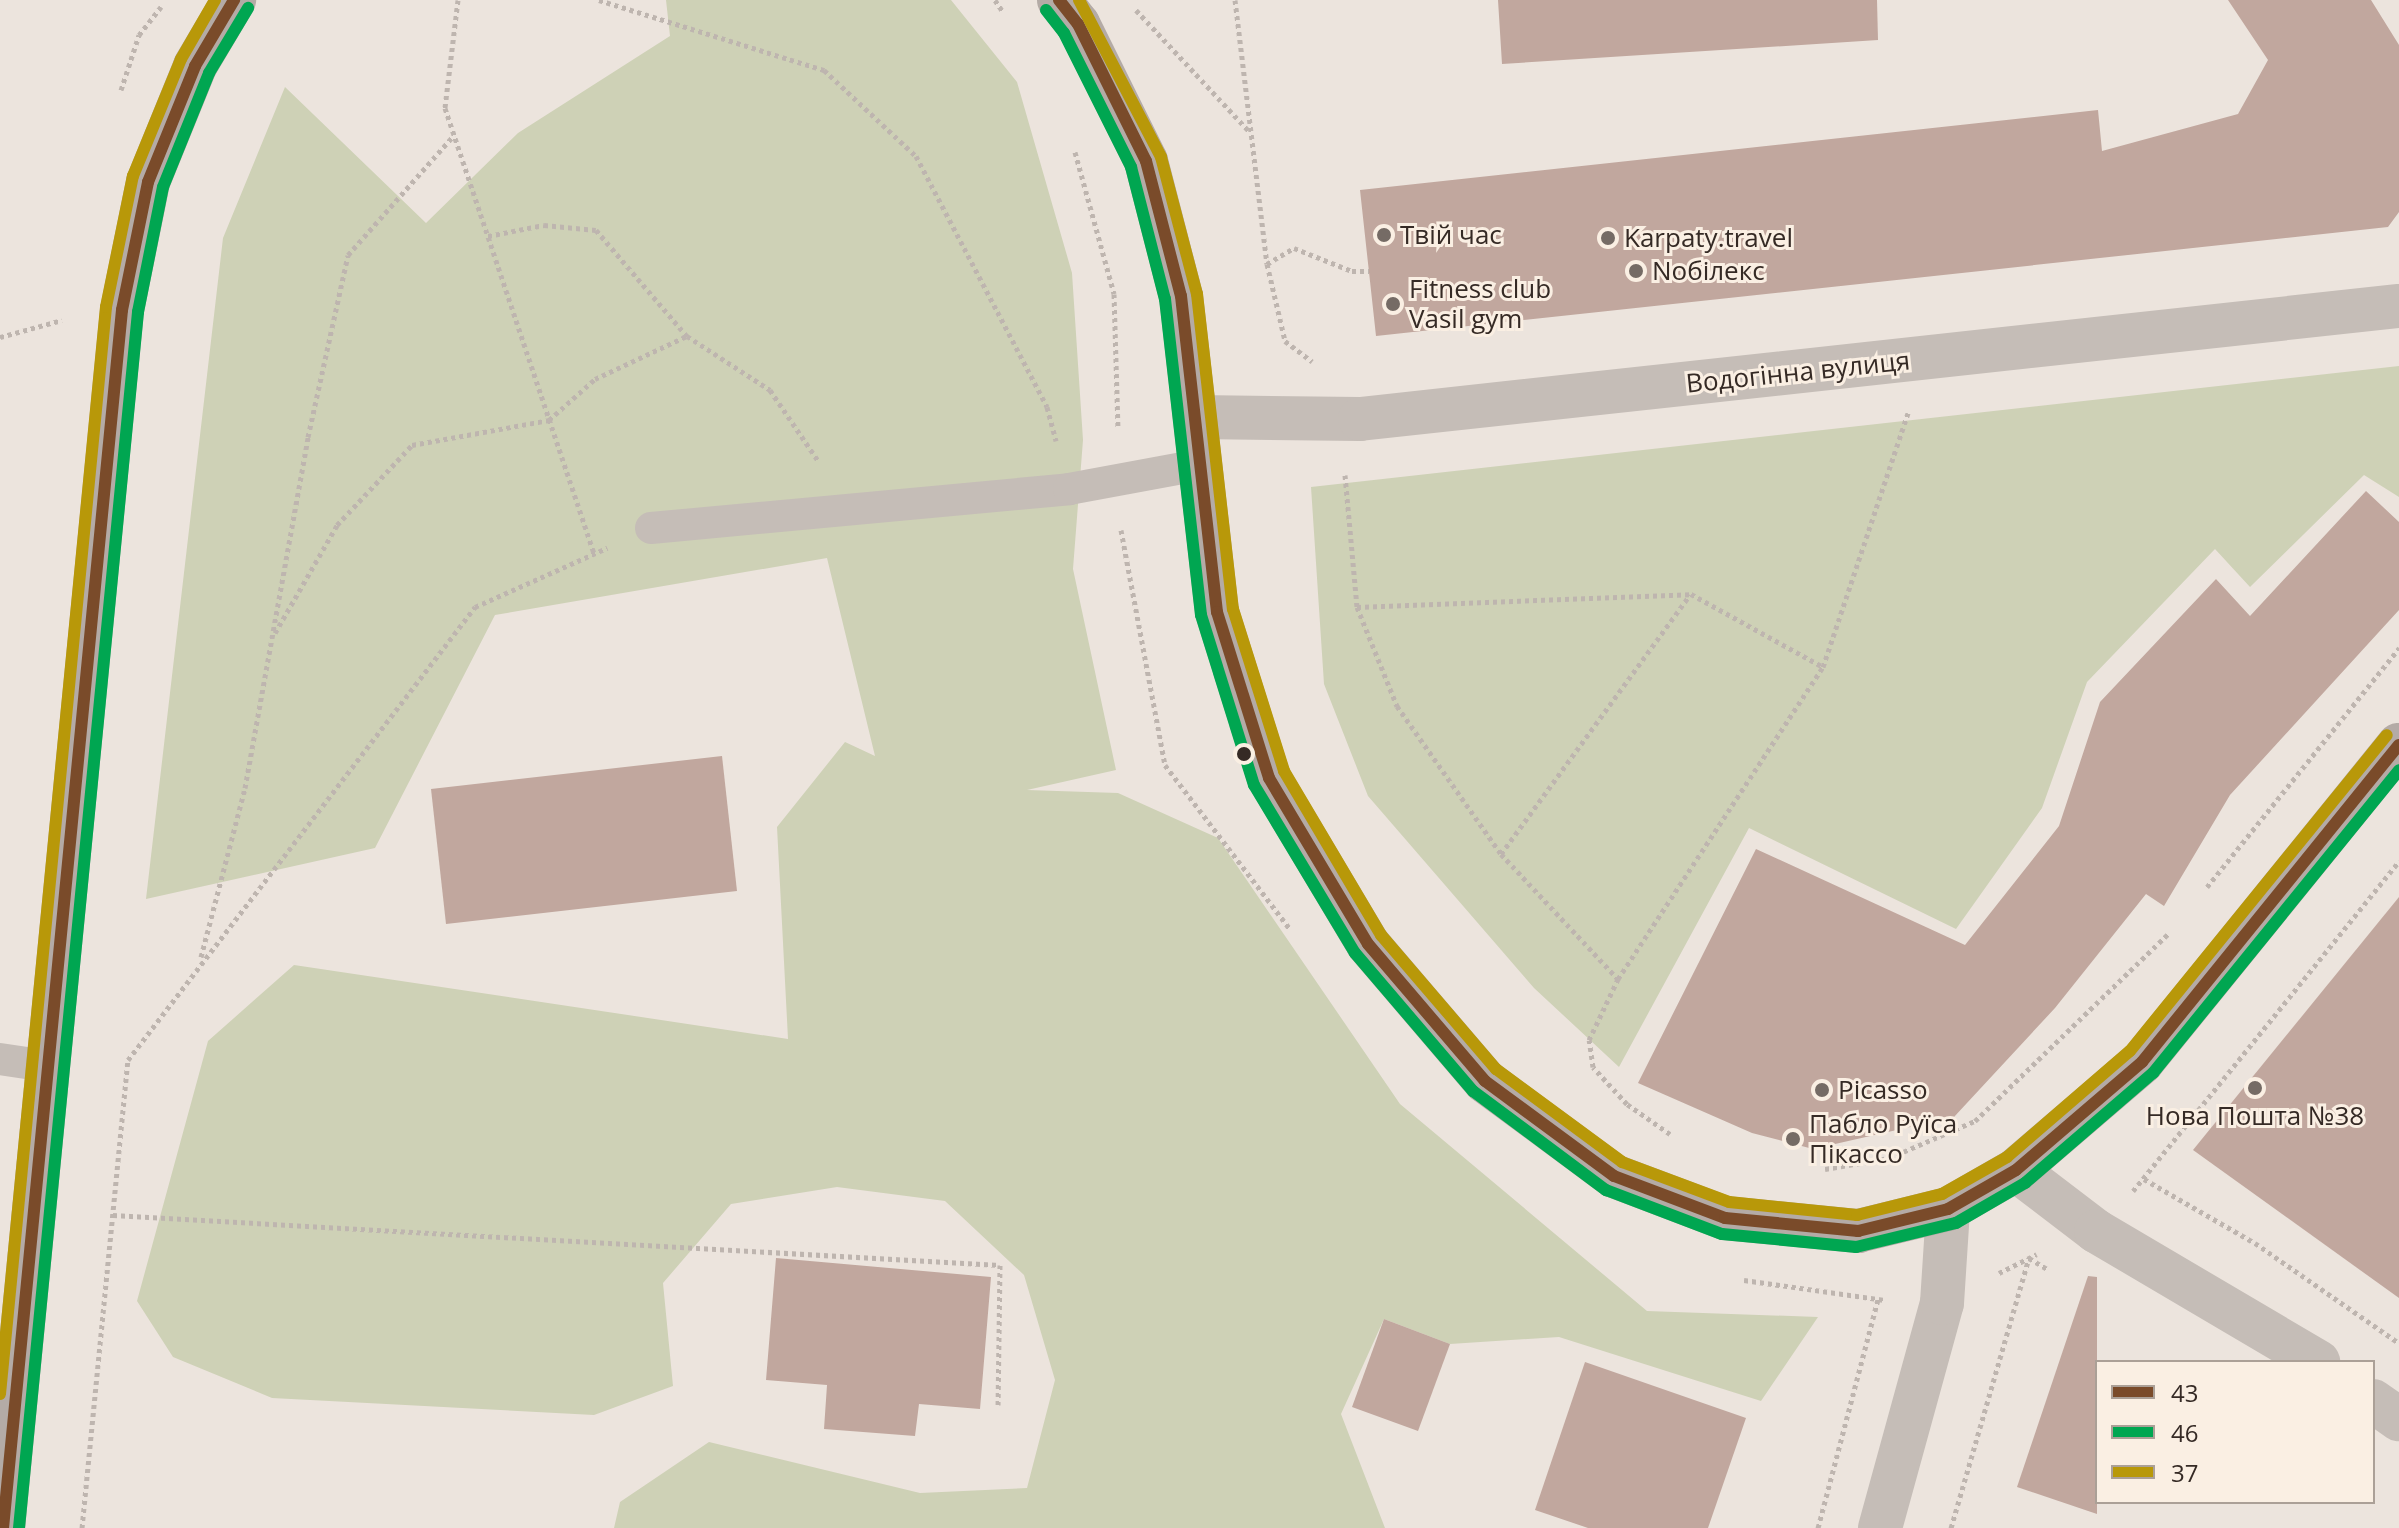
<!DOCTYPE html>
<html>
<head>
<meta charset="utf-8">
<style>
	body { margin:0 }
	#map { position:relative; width:2399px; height:1528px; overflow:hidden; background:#ece4dd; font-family:"Open Sans",sans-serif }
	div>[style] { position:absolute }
	.green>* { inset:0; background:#ced1b6 }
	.building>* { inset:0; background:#c1a79e }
	.path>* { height:5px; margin-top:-2.5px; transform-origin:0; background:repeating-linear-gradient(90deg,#beb5af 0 4px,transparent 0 8px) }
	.service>* { height:32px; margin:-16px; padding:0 16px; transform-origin:16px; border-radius:16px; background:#c5bdb7 }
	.minor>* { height:44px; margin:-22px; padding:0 22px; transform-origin:22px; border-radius:22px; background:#c5bdb7 }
	.primary>* { height:44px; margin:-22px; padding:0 22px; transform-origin:22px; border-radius:22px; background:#b4aba6 }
	.bus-1>* { height:12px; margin:-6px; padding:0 6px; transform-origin:6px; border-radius:6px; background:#7a4b2a }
	.bus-2>* { height:12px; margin:-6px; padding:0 6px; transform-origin:6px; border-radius:6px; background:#00a651 }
	.bus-3>* { height:12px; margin:-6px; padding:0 6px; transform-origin:6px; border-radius:6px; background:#b89809 }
	.dots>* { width:22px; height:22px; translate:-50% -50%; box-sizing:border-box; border:4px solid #faefe3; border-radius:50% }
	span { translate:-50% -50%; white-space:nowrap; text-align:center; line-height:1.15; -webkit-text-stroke:6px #faefe3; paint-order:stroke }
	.poi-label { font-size:26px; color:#352a25 }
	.left { translate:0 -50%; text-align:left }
	.street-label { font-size:26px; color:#352a25 }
	.legend { position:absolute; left:2095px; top:1360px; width:280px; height:144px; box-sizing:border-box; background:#faefe3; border:2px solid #aba097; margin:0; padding:10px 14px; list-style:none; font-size:24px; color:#352a25 }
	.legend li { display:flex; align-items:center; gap:16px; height:40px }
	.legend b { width:40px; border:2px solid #aba097 }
</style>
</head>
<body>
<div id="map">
	<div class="green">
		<div style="clip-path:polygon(666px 0,951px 0,1017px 82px,1072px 273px,1083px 440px,1073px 569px,1116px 770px,1027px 790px,1118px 793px,1218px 838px,1400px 1104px,1647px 1311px,1818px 1317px,1761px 1401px,1559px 1337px,1450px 1344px,1384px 1319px,1341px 1414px,1385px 1528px,614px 1528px,620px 1502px,709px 1442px,920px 1493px,1027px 1488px,1055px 1380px,1024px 1275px,945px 1201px,837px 1187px,731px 1204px,663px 1283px,673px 1386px,594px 1415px,272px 1398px,173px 1357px,137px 1301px,208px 1041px,294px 965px,788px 1039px,777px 827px,845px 742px,875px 756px,827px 558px,495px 615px,375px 848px,146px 899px,223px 238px,285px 87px,426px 223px,518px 133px,670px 36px)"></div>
		<div style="clip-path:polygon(2399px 366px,2399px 497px,2364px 475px,2250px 587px,2215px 549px,2087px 682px,2042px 808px,1956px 929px,1749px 828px,1619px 1067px,1534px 988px,1368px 796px,1324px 684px,1311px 487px)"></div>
	</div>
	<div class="building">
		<div style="clip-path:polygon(1498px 0,1877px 0,1878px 40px,1502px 64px)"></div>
		<div style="clip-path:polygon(2228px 0,2371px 0,2399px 45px,2399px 212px,2388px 227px,1376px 336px,1360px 190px,2098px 110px,2102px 151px,2238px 114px,2268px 60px)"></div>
		<div style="clip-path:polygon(2366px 491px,2399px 522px,2399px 610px,2230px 795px,2164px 906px,2146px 894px,2055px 1008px,1954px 1117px,1813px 1149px,1752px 1133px,1638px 1083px,1756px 849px,1965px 945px,2059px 826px,2100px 702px,2216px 579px,2250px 616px)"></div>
		<div style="clip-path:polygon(722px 756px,737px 891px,446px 924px,431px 789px)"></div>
		<div style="clip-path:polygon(2399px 897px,2399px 1298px,2193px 1150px)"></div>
		<div style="clip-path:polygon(776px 1258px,991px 1277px,980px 1409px,919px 1404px,915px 1436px,824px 1429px,827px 1385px,766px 1380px)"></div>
		<div style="clip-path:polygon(2088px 1276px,2097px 1277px,2097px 1514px,2017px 1487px)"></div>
		<div style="clip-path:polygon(1384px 1319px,1450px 1344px,1418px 1431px,1352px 1407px)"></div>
		<div style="clip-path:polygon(1585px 1362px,1746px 1418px,1708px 1528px,1588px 1528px,1535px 1510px)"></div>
	</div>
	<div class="path">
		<div style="left:458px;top:0;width:109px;rotate:96.9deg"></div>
		<div style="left:445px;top:108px;width:470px;rotate:71.5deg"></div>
		<div style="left:599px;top:0;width:236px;rotate:17.3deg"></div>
		<div style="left:824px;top:70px;width:126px;rotate:43.1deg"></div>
		<div style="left:916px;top:156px;width:283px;rotate:62.4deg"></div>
		<div style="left:1047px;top:407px;width:35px;rotate:75deg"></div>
		<div style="left:995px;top:0;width:14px;rotate:56deg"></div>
		<div style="left:1235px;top:0;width:266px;rotate:83.1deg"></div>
		<div style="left:1267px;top:264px;width:79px;rotate:76.8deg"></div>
		<div style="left:1285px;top:341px;width:34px;rotate:37deg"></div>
		<div style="left:1136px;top:10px;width:166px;rotate:47deg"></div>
		<div style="left:121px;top:90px;width:58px;rotate:-71.9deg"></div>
		<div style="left:139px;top:35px;width:36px;rotate:-52deg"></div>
		<div style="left:1075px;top:152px;width:147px;rotate:74.6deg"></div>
		<div style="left:1114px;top:294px;width:134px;rotate:88.3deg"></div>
		<div style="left:488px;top:236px;width:57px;rotate:-11.1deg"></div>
		<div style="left:544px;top:225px;width:52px;rotate:5.5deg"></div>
		<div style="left:596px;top:230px;width:140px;rotate:49.4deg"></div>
		<div style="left:1267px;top:264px;width:31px;rotate:-31deg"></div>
		<div style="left:1294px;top:248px;width:62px;rotate:21.6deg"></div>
		<div style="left:1352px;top:271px;width:17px"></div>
		<div style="left:0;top:337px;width:64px;rotate:-15.3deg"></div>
		<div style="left:1345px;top:475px;width:133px;rotate:84.8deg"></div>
		<div style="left:1357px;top:607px;width:107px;rotate:68deg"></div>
		<div style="left:1397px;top:706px;width:181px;rotate:54.9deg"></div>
		<div style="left:1501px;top:854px;width:171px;rotate:46.9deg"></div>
		<div style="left:1121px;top:530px;width:239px;rotate:79.4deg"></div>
		<div style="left:1165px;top:765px;width:206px;rotate:52.7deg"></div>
		<div style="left:1357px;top:607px;width:334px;rotate:-2.2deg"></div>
		<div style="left:1691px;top:594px;width:151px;rotate:28.9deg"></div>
		<div style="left:1823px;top:667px;width:268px;rotate:-71.5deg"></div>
		<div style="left:275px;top:633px;width:125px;rotate:-60.1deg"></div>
		<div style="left:337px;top:525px;width:110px;rotate:-46.8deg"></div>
		<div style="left:412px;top:445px;width:139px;rotate:-10.3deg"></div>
		<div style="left:549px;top:420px;width:62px;rotate:-41.7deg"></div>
		<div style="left:595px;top:379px;width:102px;rotate:-25.1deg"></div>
		<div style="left:687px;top:336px;width:99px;rotate:33deg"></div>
		<div style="left:770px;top:390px;width:87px;rotate:55.8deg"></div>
		<div style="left:1501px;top:854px;width:321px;rotate:-53.9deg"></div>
		<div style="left:2207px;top:887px;width:307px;rotate:-51.2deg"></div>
		<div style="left:201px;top:957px;width:175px;rotate:-75.4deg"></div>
		<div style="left:245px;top:788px;width:357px;rotate:-79.8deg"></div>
		<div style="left:308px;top:437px;width:186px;rotate:-77.6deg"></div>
		<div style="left:348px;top:255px;width:160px;rotate:-48.5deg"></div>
		<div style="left:1670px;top:1134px;width:52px;rotate:-145.1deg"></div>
		<div style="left:1627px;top:1104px;width:50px;rotate:-132.6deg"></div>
		<div style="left:1593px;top:1067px;width:27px;rotate:-98deg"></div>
		<div style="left:1589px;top:1040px;width:68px;rotate:-64.6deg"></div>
		<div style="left:1618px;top:979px;width:373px;rotate:-56.7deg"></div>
		<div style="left:1825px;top:1169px;width:65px;rotate:-9.8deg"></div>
		<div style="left:1889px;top:1158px;width:94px;rotate:-23.3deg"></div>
		<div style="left:1975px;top:1121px;width:272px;rotate:-44.1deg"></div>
		<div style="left:2144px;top:1179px;width:128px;rotate:30deg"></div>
		<div style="left:2255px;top:1243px;width:175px;rotate:34.8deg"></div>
		<div style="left:2133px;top:1191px;width:424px;rotate:-51.1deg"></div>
		<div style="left:113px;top:1215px;width:888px;rotate:3.23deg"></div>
		<div style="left:1000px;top:1265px;width:140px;rotate:90.8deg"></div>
		<div style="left:1999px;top:1273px;width:42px;rotate:-26.6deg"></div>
		<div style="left:1744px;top:1280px;width:142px;rotate:8.1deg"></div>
		<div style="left:82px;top:1528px;width:470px;rotate:-84.4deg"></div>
		<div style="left:128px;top:1060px;width:571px;rotate:-52.55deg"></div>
		<div style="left:475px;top:607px;width:145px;rotate:-24.1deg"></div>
		<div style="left:1818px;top:1528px;width:237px;rotate:-75.3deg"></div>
		<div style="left:1951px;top:1528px;width:281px;rotate:-73.9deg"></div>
		<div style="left:2029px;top:1258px;width:21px;rotate:31deg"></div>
	</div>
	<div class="service">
		<div style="left:651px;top:528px;width:420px;rotate:-5.3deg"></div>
		<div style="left:1069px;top:489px;width:132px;rotate:-10.5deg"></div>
		<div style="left:0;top:1059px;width:48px;rotate:8.5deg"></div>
	</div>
	<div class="minor">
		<div style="left:1196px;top:417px;width:164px;rotate:0.7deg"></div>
		<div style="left:1360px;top:419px;width:1045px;rotate:-6.21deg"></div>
		<div style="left:2016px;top:1170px;width:101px;rotate:37.3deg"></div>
		<div style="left:2096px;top:1231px;width:258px;rotate:30.5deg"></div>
		<div style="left:2373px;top:1401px;width:32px;rotate:35deg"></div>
		<div style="left:1880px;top:1528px;width:233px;rotate:-74.6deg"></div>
		<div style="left:1942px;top:1303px;width:94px;rotate:-86.3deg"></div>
	</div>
	<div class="primary">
		<div style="left:1059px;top:0;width:31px;rotate:52deg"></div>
		<div style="left:1078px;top:24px;width:153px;rotate:63.6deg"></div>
		<div style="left:1146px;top:161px;width:139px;rotate:75.5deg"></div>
		<div style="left:1181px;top:296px;width:318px;rotate:83.5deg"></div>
		<div style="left:1217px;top:612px;width:174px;rotate:72.6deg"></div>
		<div style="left:1269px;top:778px;width:193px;rotate:59.2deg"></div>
		<div style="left:1368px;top:944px;width:180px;rotate:49.5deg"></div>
		<div style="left:1485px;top:1081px;width:160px;rotate:36.4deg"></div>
		<div style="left:1614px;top:1176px;width:119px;rotate:20.7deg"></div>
		<div style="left:1725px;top:1218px;width:134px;rotate:5.6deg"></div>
		<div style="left:1858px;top:1231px;width:93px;rotate:-13.7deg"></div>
		<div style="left:1948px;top:1209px;width:78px;rotate:-29.8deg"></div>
		<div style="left:2016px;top:1170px;width:166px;rotate:-40.6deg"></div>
		<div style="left:2142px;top:1062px;width:408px;rotate:-51deg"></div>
		<div style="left:3px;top:1528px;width:1224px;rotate:-84.42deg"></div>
		<div style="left:122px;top:310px;width:131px;rotate:-78.5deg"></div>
		<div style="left:148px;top:182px;width:125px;rotate:-67.9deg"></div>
		<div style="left:195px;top:66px;width:77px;rotate:-59.4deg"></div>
	</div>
	<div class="bus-1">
		<div style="left:1059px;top:0;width:31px;rotate:52deg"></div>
		<div style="left:1078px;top:24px;width:153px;rotate:63.6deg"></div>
		<div style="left:1146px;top:161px;width:139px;rotate:75.5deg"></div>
		<div style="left:1181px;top:296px;width:318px;rotate:83.5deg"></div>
		<div style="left:1217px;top:612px;width:174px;rotate:72.6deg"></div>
		<div style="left:1269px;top:778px;width:193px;rotate:59.2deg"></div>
		<div style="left:1368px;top:944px;width:180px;rotate:49.5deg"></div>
		<div style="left:1485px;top:1081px;width:160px;rotate:36.4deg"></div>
		<div style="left:1614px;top:1176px;width:119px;rotate:20.7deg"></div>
		<div style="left:1725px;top:1218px;width:134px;rotate:5.6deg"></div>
		<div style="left:1858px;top:1231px;width:93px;rotate:-13.7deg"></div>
		<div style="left:1948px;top:1209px;width:78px;rotate:-29.8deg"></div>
		<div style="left:2016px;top:1170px;width:166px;rotate:-40.6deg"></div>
		<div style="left:2142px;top:1062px;width:408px;rotate:-51deg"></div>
		<div style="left:3px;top:1528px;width:1224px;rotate:-84.42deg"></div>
		<div style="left:122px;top:310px;width:131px;rotate:-78.5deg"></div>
		<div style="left:148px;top:182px;width:125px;rotate:-67.9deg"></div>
		<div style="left:195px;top:66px;width:77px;rotate:-59.4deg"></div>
	</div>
	<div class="bus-2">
		<div style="left:1046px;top:10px;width:29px;rotate:52deg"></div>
		<div style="left:1064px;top:33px;width:150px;rotate:63.4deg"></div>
		<div style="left:1131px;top:167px;width:136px;rotate:75.6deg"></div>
		<div style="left:1165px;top:299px;width:318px;rotate:83.5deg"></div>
		<div style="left:1201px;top:615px;width:178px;rotate:72.7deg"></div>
		<div style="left:1254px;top:785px;width:196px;rotate:59deg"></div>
		<div style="left:1355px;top:953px;width:182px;rotate:49.5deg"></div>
		<div style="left:1473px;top:1091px;width:166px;rotate:36.7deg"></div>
		<div style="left:1606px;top:1190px;width:124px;rotate:20.8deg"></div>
		<div style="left:1722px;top:1234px;width:135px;rotate:5.5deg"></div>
		<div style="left:1856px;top:1247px;width:103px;rotate:-13.5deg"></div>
		<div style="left:1956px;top:1223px;width:80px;rotate:-30.1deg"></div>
		<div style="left:2025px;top:1183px;width:169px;rotate:-40.7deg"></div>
		<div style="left:2153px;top:1073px;width:390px;rotate:-50.9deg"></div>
		<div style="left:19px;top:1528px;width:1222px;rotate:-84.41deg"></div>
		<div style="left:138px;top:312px;width:127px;rotate:-78.7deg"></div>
		<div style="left:163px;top:187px;width:123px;rotate:-68deg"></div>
		<div style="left:209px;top:73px;width:76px;rotate:-59deg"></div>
	</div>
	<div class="bus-3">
		<div style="left:1079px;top:0;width:177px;rotate:62.4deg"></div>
		<div style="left:1161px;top:157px;width:142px;rotate:75.3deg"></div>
		<div style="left:1197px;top:294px;width:317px;rotate:83.5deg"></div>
		<div style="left:1233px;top:609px;width:170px;rotate:72.5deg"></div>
		<div style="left:1284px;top:771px;width:191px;rotate:59.4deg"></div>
		<div style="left:1381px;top:935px;width:177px;rotate:49.4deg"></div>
		<div style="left:1496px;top:1069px;width:157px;rotate:36.4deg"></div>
		<div style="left:1622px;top:1162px;width:114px;rotate:20.5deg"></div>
		<div style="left:1729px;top:1202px;width:129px;rotate:5.8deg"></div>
		<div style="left:1857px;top:1215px;width:88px;rotate:-13.9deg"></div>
		<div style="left:1942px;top:1194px;width:75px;rotate:-29.6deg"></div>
		<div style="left:2007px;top:1157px;width:162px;rotate:-40.8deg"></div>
		<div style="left:2130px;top:1051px;width:407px;rotate:-50.9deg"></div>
		<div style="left:0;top:1394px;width:1092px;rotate:-84.43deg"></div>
		<div style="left:106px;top:307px;width:134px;rotate:-78.4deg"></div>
		<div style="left:133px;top:176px;width:126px;rotate:-67.7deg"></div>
		<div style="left:181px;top:59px;width:68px;rotate:-60deg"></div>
	</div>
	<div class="dots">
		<div style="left:1384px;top:235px;background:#756b65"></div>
		<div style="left:1608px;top:238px;background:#756b65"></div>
		<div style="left:1636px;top:271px;background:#756b65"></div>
		<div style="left:1393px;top:304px;background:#756b65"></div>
		<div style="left:1244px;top:754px;background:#352a25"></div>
		<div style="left:2255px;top:1088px;background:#756b65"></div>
		<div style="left:1822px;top:1090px;background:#756b65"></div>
		<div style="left:1793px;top:1139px;background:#756b65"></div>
	</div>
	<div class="poi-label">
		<span class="left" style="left:1400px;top:235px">Твій час</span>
		<span class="left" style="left:1624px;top:238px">Karpaty.travel</span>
		<span class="left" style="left:1652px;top:271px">Nобілекс</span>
		<span class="left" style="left:1409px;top:304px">Fitness club<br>Vasil gym</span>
		<span class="left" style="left:1838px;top:1090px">Picasso</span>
		<span style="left:2255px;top:1116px">Нова Пошта №38</span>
		<span class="left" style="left:1809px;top:1139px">Пабло Руїса<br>Пікассо</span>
	</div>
	<div class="street-label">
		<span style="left:1798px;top:372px;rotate:-6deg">Водогінна вулиця</span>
	</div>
	<ul class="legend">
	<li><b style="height:10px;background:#7a4b2a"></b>43</li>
	<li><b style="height:10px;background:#00a651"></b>46</li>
	<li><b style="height:10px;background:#b89809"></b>37</li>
	</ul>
</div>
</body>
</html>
